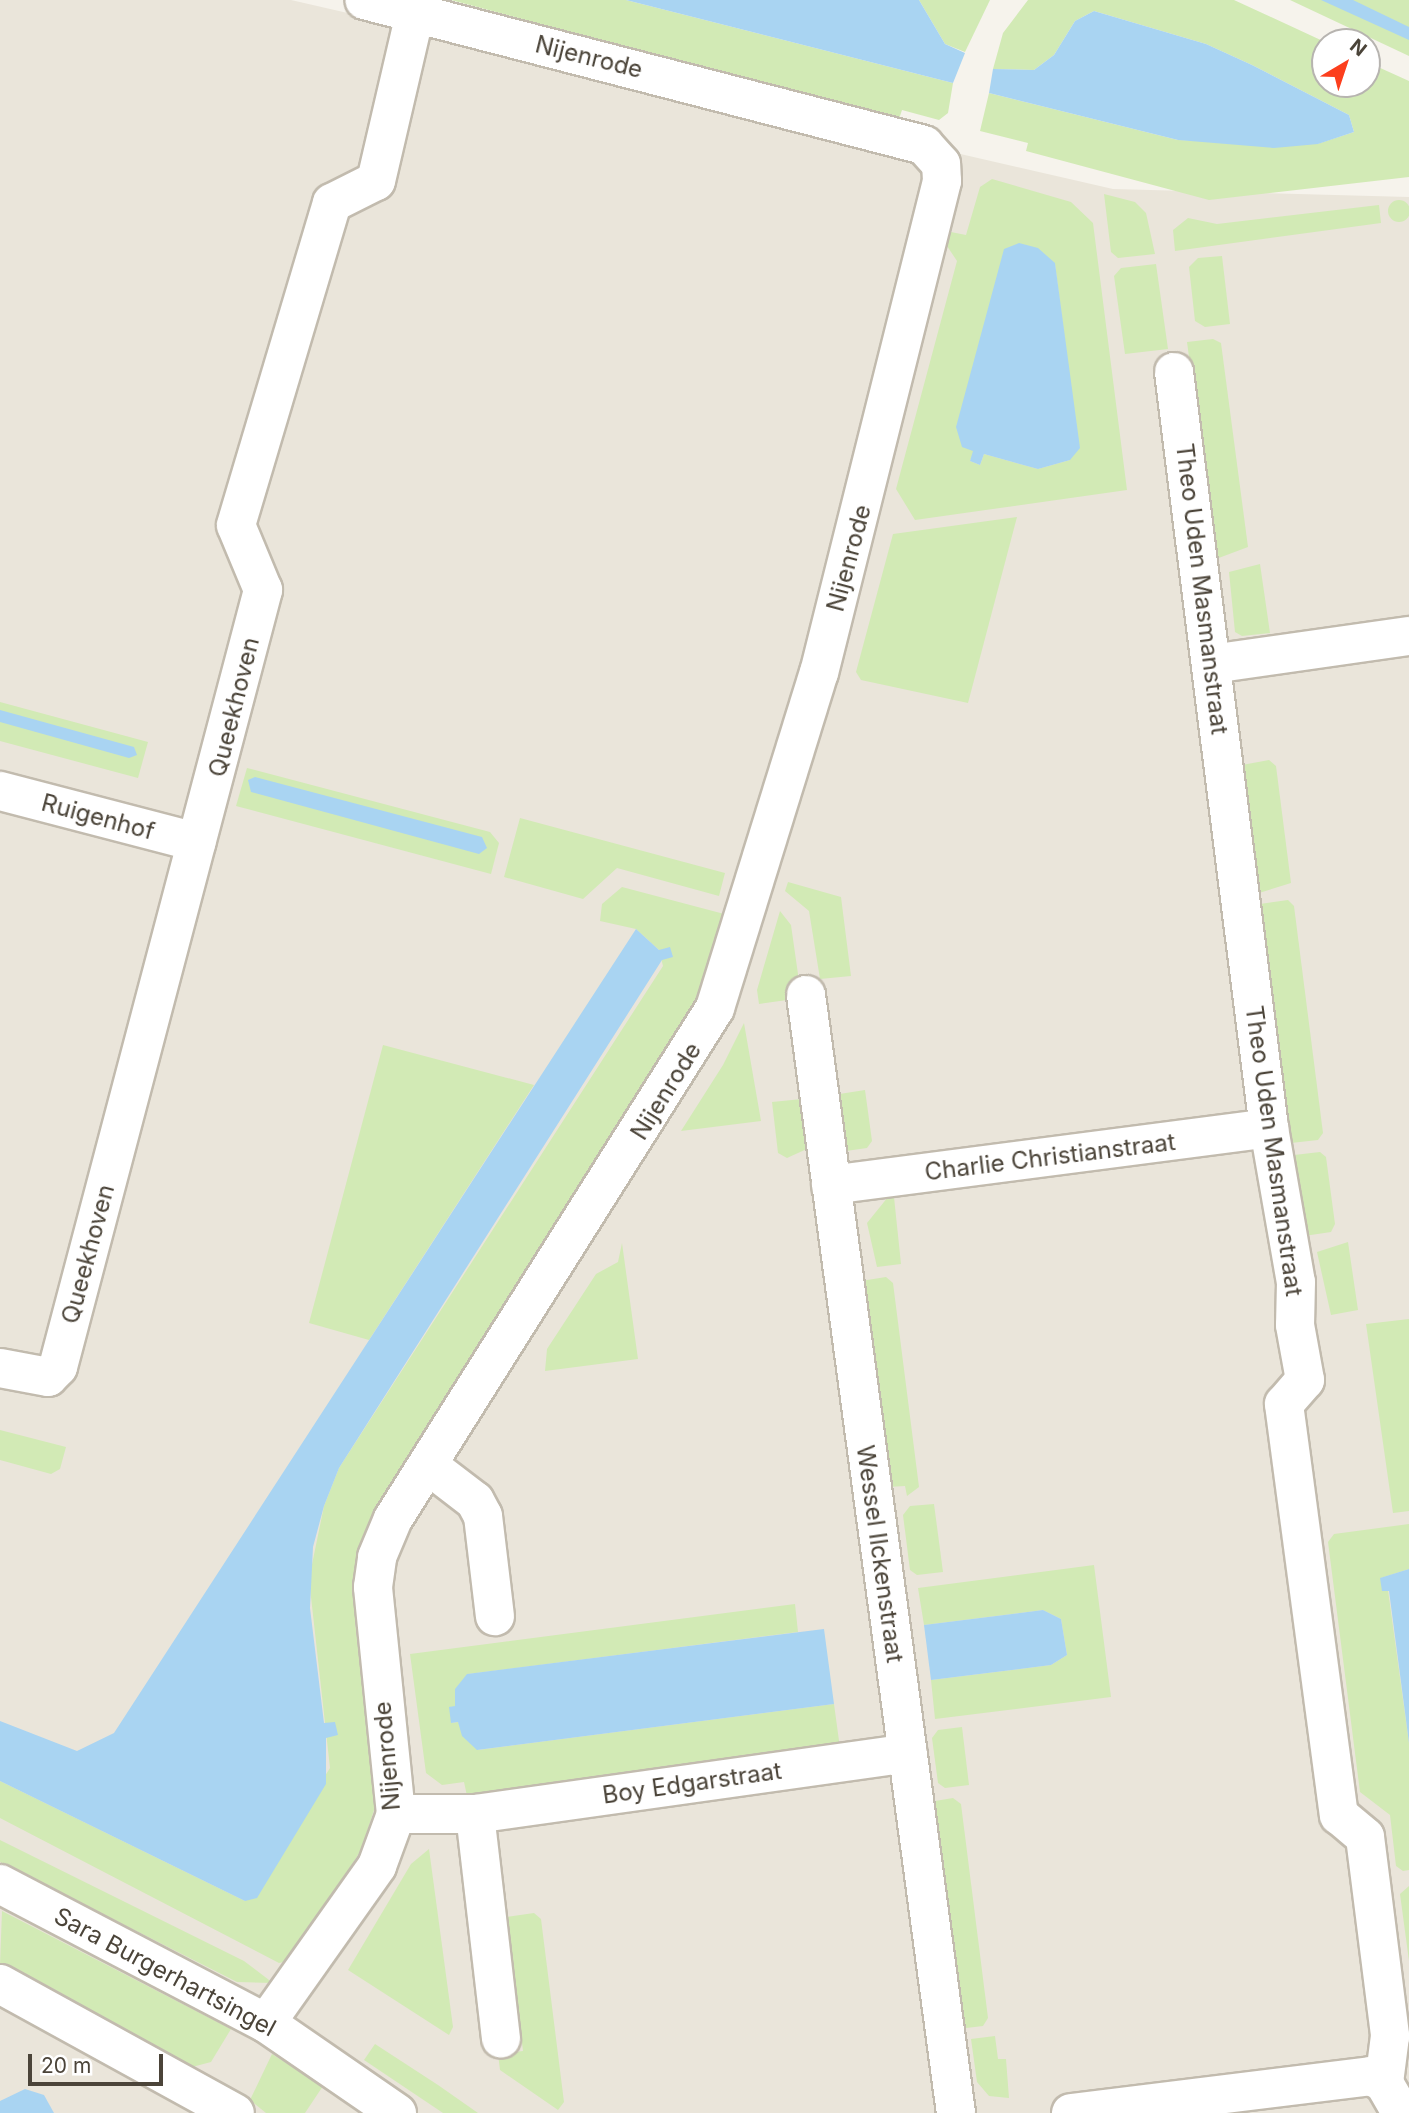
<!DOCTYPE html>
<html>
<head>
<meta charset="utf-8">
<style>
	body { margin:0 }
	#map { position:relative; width:1409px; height:2113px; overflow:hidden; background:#f6f3ec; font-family:Inter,sans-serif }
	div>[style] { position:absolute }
	.residential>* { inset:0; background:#eae5da }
	.green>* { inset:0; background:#d2eab5 }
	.round { border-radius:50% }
	.water>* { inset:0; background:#a9d4f2 }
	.roads { filter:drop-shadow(2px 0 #c2bbae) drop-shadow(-2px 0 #c2bbae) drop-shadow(0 2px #c2bbae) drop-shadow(0 -2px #c2bbae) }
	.minor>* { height:38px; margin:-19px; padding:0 19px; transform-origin:19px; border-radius:19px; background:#fff }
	span { translate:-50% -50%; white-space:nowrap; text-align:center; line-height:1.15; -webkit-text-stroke:5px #fff; paint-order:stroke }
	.street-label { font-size:24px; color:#4b4439 }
	.north { position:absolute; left:1311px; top:28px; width:70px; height:70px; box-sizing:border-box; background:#fff; border:2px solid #b7b4b0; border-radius:50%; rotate:39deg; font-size:19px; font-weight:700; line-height:28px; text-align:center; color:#4b4439 }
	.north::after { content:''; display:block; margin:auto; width:24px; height:32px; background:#fc3f1d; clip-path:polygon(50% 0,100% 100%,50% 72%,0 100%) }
	.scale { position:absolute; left:28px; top:2054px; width:135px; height:32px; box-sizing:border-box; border:4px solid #4b4439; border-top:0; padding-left:9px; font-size:21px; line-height:24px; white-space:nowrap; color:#4b4439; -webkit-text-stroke:5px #fff; paint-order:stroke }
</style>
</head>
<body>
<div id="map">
	<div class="residential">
		<div style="clip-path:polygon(0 0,291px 0,1113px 189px,1409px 197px,1409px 2113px,0 2113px)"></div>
	</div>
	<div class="green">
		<div style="clip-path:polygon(451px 0,626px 0,953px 83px,948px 113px,939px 120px,902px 110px,899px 119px)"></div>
		<div style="clip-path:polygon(919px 0,990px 0,965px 52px,945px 44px)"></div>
		<div style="clip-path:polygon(1028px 0,1234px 0,1325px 42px,1325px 84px,1367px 84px,1367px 62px,1409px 81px,1409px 177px,1209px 200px,1026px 151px,1028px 143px,980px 131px,989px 93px,1178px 140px,1317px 144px,1354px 132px,1349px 115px,1252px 65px,1206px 44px,1094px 11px,1075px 21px,1054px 55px,1034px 70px,993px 69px,1003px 33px)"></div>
		<div style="clip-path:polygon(1290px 0,1409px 0,1409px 56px)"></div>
		<div style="clip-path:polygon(evenodd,992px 179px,1071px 202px,1093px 223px,1127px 490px,915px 520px,896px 489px,957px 261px,947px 246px,951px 232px,966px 235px,980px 187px,992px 179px,1055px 264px,1074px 413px,1070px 460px,1038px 469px,984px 454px,980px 465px,970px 461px,1055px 264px)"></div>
		<div style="clip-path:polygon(1104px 194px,1135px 202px,1146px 213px,1155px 254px,1118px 258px,1111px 252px)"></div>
		<div class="round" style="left:1388px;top:200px;width:22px;height:22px"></div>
		<div style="clip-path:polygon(1379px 205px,1381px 223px,1175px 251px,1173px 230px,1188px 218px,1217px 224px)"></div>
		<div style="clip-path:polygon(1222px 256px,1230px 324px,1205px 327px,1195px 321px,1189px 267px,1198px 258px)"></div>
		<div style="clip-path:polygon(1156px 264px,1168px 349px,1125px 354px,1114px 276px,1121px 268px)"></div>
		<div style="clip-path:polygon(1213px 339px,1221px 343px,1248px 547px,1216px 559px,1187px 342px)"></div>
		<div style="clip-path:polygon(1017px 517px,968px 703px,861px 680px,856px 672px,893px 534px)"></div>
		<div style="clip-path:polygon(1260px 564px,1270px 633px,1242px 636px,1235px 632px,1229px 572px)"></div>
		<div style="clip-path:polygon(0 702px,148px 742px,138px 778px,0 741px)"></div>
		<div style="clip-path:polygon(1269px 760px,1276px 766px,1291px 883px,1259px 893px,1242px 765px)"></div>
		<div style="clip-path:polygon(247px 768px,490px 832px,499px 843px,491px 874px,236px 806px)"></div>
		<div style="clip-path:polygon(520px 818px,725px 873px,719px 896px,617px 868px,583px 899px,504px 877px)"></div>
		<div style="clip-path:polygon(788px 882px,841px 897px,851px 976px,820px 979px,809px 911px,785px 891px)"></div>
		<div style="clip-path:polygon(622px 887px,728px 915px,699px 997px,661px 1069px,387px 1488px,365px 1537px,355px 1621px,376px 1804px,361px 1850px,294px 1960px,279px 1963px,0 1818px,0 1781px,245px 1901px,330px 1768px,309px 1579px,324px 1506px,339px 1468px,663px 966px,659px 950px,636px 929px,600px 921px,602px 904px)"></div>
		<div style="clip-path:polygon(1288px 900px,1294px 906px,1323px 1133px,1318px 1140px,1291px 1143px,1260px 904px)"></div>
		<div style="clip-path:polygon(780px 911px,791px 925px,799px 981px,787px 984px,787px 1000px,759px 1004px,757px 990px)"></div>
		<div style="clip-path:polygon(744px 1023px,761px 1121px,681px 1131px,723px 1065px)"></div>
		<div style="clip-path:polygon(383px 1045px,534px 1085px,369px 1340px,309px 1323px)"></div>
		<div style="clip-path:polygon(865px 1090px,872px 1141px,867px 1148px,846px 1151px,833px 1095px)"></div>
		<div style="clip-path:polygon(802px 1099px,809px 1148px,787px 1158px,778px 1153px,772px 1102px)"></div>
		<div style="clip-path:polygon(1320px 1152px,1326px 1157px,1335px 1224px,1331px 1232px,1304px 1236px,1294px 1155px)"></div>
		<div style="clip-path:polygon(888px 1197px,894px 1197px,901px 1264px,877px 1267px,867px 1223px)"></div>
		<div style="clip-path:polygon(1348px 1242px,1358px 1310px,1331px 1315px,1317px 1252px)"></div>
		<div style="clip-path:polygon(622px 1243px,638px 1359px,545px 1371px,547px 1349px,596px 1274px,618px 1262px)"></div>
		<div style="clip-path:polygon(886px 1277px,893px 1283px,919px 1487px,907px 1496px,905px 1486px,888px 1487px,861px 1281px)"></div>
		<div style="clip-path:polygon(1409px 1319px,1409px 1511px,1393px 1513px,1366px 1324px)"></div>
		<div style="clip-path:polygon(0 1430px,66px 1447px,60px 1469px,51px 1474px,0 1460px)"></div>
		<div style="clip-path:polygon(934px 1504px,943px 1572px,917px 1575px,910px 1570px,903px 1515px,910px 1506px)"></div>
		<div style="clip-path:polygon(1409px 1524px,1409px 1569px,1381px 1578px,1388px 1590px,1409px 1743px,1409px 1870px,1403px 1871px,1396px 1866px,1390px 1815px,1360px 1792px,1328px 1542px,1334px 1534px)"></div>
		<div style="clip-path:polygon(1094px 1565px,1111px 1697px,935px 1719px,931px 1680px,1051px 1665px,1067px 1655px,1061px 1619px,1043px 1610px,924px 1625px,918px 1588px)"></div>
		<div style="clip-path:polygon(795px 1604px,798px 1632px,468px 1674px,451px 1723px,458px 1722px,478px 1750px,834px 1704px,840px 1748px,467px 1796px,464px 1782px,442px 1785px,426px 1773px,410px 1654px)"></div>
		<div style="clip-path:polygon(962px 1727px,969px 1785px,945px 1788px,938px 1783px,932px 1738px,938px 1730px)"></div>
		<div style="clip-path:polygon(953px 1798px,961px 1804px,988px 2018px,983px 2026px,958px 2029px,929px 1802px)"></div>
		<div style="clip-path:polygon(0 1840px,244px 1961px,273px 1983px,237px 1982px,0 1862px)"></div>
		<div style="clip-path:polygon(429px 1849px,453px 2027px,449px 2035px,348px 1970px,411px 1864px)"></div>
		<div style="clip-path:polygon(1409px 1886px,1409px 1961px,1400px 1894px)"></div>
		<div style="clip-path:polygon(2px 1911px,231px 2029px,211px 2062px,192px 2067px,0 1965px)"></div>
		<div style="clip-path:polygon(534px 1913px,541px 1919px,564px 2102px,558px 2110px,500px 2070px,498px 2054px,523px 2051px,506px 1917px)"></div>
		<div style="clip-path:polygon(995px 2036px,998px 2059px,1006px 2059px,1009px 2098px,989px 2096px,977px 2082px,971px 2039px)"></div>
		<div style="clip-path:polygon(375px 2044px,438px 2085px,478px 2113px,443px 2113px,364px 2060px)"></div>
		<div style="clip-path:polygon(272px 2054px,323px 2086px,305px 2113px,266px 2113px,250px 2100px)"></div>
	</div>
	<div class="water">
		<div style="clip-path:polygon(626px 0,919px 0,945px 44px,965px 53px,953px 83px)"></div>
		<div style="clip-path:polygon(1321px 0,1353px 0,1409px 27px,1409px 40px)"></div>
		<div style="clip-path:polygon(1094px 11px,1206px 44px,1252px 65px,1349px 115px,1354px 132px,1318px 144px,1274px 148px,1178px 140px,989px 93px,993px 69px,1034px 70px,1054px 55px,1075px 21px)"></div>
		<div style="clip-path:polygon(1019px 243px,1038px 248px,1055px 263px,1080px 448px,1070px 460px,1038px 469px,984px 454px,980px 465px,970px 461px,973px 451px,962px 447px,956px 427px,1004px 249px)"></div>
		<div style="clip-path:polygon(0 710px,134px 747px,137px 755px,129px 758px,0 722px)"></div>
		<div style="clip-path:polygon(255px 777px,482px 837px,487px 848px,479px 854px,251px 792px,248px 780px)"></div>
		<div style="clip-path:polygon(636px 929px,659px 950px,670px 947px,673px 957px,662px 960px,339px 1468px,324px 1506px,313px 1547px,310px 1608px,324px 1723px,335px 1722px,338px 1735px,326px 1738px,326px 1784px,257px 1898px,245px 1901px,0 1781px,0 1721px,77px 1751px,114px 1733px)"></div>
		<div style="clip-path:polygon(1409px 1569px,1409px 1743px,1389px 1591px,1382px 1591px,1380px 1578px)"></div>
		<div style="clip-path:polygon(1043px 1610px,1061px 1619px,1067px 1655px,1051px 1665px,931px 1680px,924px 1625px)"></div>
		<div style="clip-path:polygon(824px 1629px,834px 1704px,477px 1750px,462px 1736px,458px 1722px,451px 1723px,449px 1707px,455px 1706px,455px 1689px,467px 1674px)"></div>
		<div style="clip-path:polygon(25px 2089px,44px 2095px,54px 2113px,0 2113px,0 2101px)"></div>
	</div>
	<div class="roads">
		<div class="minor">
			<div style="left:1174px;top:372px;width:762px;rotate:82.84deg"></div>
			<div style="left:1269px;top:1128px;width:156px;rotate:80.1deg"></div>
			<div style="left:1296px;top:1282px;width:43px;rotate:91.3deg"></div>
			<div style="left:1295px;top:1325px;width:56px;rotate:79.7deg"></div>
			<div style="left:1305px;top:1380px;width:32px;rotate:131deg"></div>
			<div style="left:1284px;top:1404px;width:415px;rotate:82.4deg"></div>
			<div style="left:1339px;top:1815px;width:34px;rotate:40deg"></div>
			<div style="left:1365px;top:1837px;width:201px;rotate:82.8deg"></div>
			<div style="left:1390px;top:2036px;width:47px;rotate:97.3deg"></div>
			<div style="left:1384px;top:2083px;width:34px;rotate:60deg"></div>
			<div style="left:1212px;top:664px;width:199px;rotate:-8.1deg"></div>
			<div style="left:0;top:791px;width:203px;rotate:14.6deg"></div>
			<div style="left:806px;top:995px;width:1128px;rotate:82.36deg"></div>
			<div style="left:831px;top:1185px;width:442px;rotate:-7.4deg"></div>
			<div style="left:0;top:1368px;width:49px;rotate:10.6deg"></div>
			<div style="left:48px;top:1377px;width:14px;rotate:-45deg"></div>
			<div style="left:58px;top:1367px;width:804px;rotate:-75.22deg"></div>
			<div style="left:263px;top:590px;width:70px;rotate:-112.6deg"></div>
			<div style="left:236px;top:525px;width:336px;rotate:-73.4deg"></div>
			<div style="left:332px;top:203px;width:49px;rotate:-26.6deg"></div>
			<div style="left:376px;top:181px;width:172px;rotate:-76.9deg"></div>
			<div style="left:428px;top:1465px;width:59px;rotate:37.5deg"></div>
			<div style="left:475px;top:1501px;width:17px;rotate:62deg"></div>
			<div style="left:483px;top:1516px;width:101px;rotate:83.2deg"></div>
			<div style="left:396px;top:1814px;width:79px"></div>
			<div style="left:475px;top:1814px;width:437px;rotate:-8deg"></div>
			<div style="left:475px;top:1814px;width:226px;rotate:83.4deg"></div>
			<div style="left:0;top:1884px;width:300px;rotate:27.6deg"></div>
			<div style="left:266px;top:2023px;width:159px;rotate:34.5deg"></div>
			<div style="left:0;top:1984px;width:268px;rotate:28.8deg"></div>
			<div style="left:266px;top:2023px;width:192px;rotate:-54.7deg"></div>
			<div style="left:377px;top:1866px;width:55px;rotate:-69.9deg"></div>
			<div style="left:396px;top:1814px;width:228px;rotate:-95.8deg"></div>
			<div style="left:373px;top:1587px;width:30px;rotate:-82deg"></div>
			<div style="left:377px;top:1557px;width:41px;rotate:-67.2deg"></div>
			<div style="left:393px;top:1519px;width:604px;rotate:-57.78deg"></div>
			<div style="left:715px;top:1008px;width:351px;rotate:-72.8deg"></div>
			<div style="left:819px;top:673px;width:507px;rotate:-75.96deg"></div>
			<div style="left:942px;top:181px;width:17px;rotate:-93deg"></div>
			<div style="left:941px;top:164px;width:25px;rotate:-132deg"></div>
			<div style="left:924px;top:145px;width:578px;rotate:-165.48deg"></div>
			<div style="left:1071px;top:2113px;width:302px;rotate:-7deg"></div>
			<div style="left:1371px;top:2076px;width:15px;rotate:28deg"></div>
		</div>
	</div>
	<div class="street-label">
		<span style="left:589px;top:57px;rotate:14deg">Nijenrode</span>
		<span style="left:849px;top:558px;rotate:-75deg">Nijenrode</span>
		<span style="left:1202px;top:589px;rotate:83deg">Theo Uden Masmanstraat</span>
		<span style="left:234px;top:707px;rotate:-76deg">Queekhoven</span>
		<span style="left:98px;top:817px;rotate:15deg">Ruigenhof</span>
		<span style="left:666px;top:1091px;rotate:-58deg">Nijenrode</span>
		<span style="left:1274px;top:1151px;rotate:82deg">Theo Uden Masmanstraat</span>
		<span style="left:1050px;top:1157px;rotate:-7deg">Charlie Christianstraat</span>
		<span style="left:88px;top:1254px;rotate:-75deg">Queekhoven</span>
		<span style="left:880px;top:1554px;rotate:82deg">Wessel Ilckenstraat</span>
		<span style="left:387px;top:1756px;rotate:-95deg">Nijenrode</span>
		<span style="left:692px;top:1783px;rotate:-8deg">Boy Edgarstraat</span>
		<span style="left:165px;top:1972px;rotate:28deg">Sara Burgerhartsingel</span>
	</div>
	<div class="north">N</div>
	<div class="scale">20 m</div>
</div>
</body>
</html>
